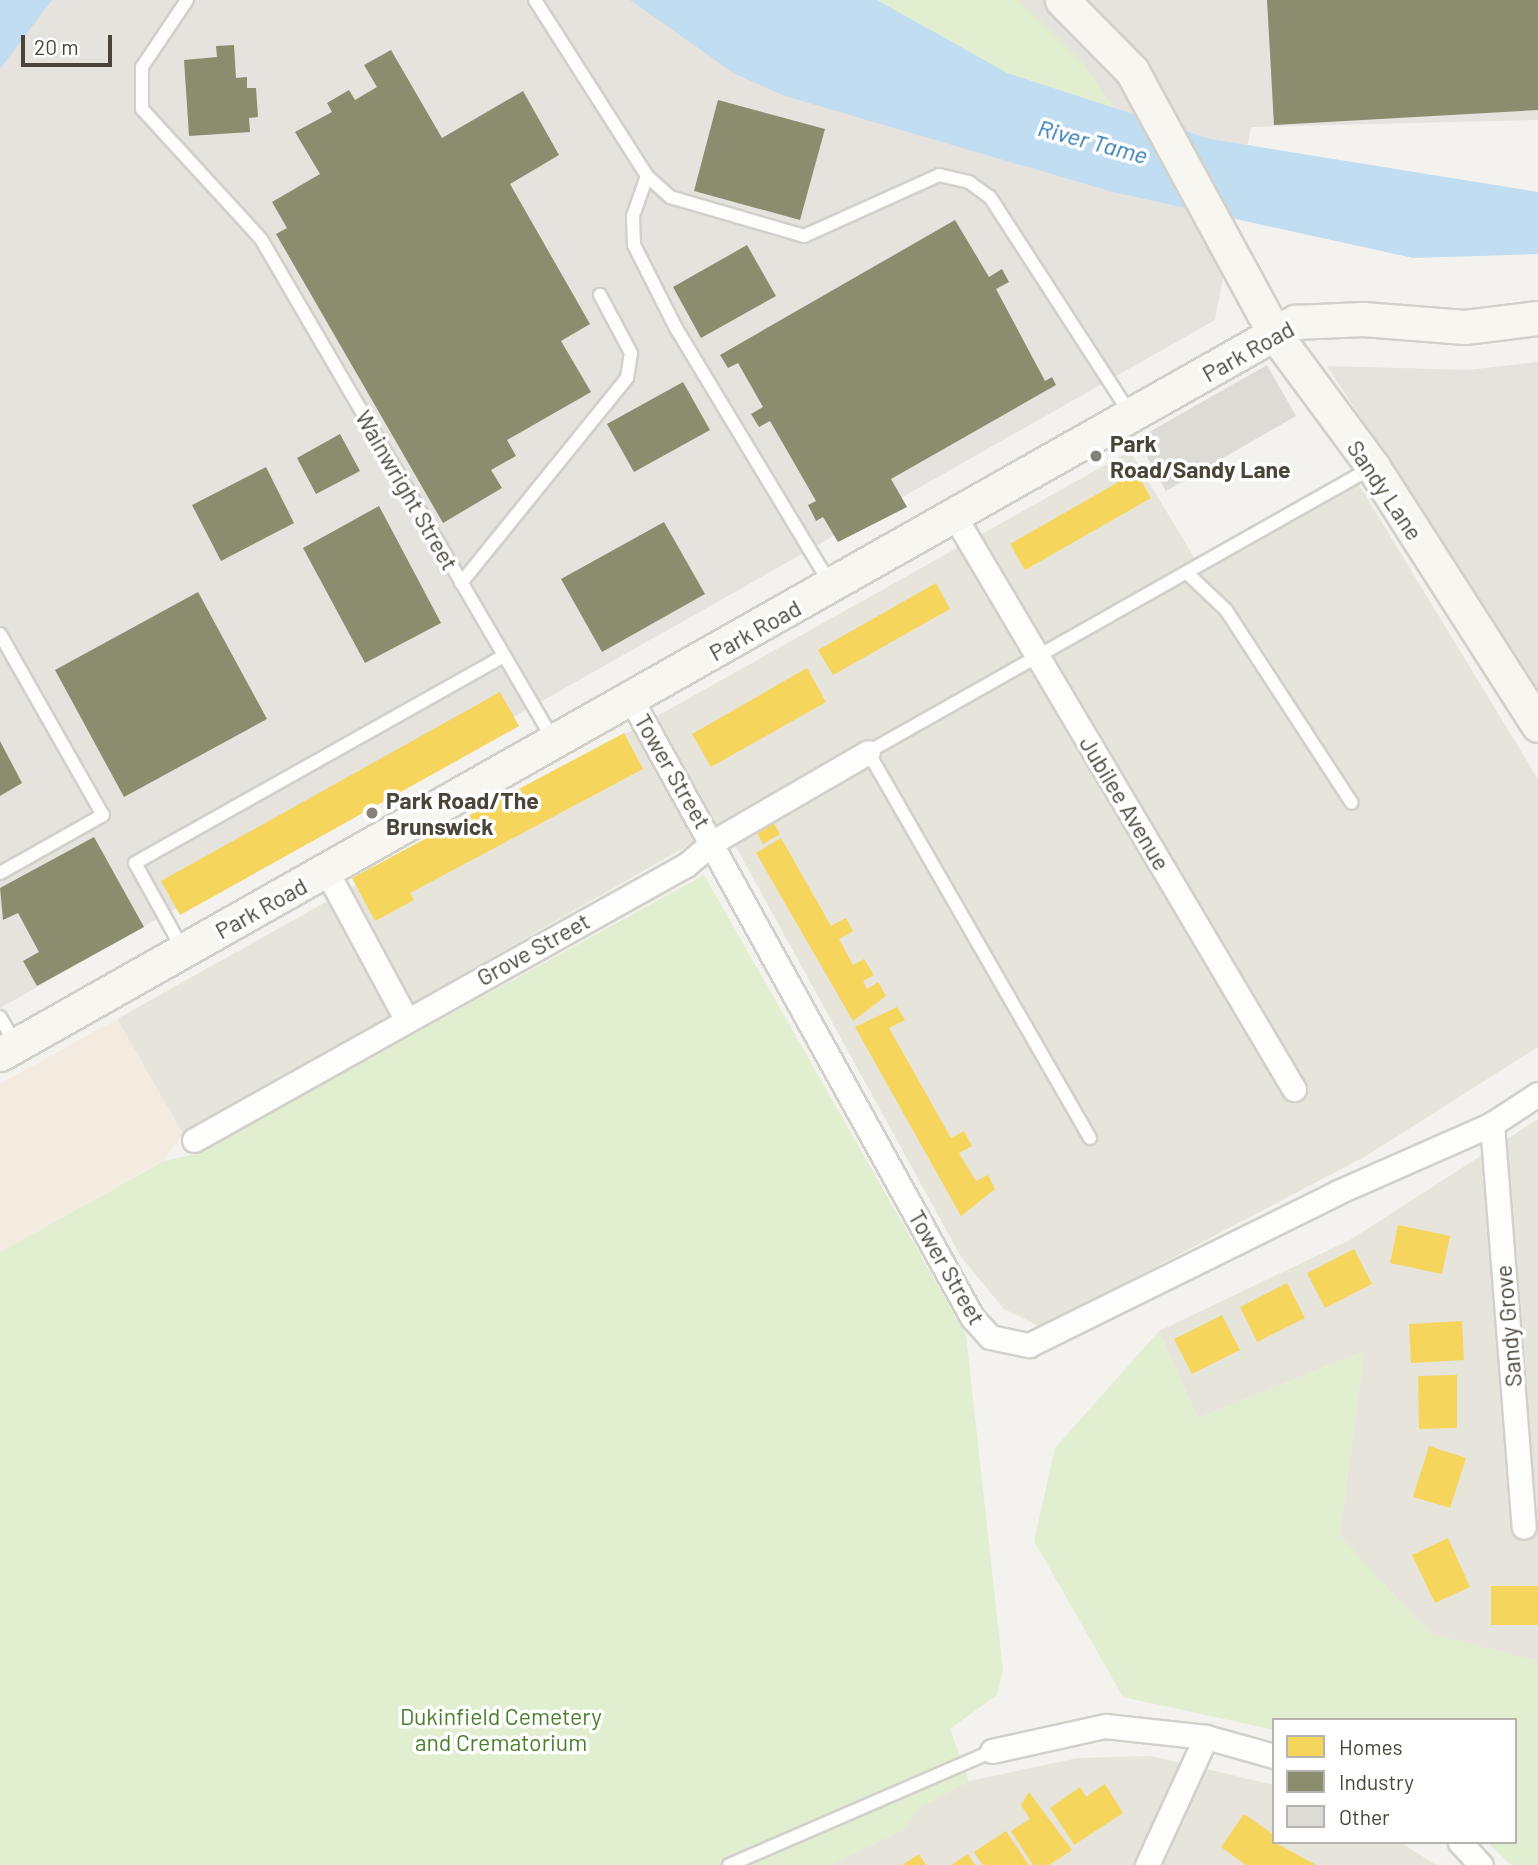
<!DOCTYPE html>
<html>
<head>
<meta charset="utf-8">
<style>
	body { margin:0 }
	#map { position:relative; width:1538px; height:1865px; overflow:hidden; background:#f4f2ee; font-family:Barlow,sans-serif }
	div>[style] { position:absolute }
	.residential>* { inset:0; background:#e7e4dc }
	.commercial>* { inset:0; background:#f3ebdf }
	.industrial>* { inset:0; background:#e6e2de }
	.green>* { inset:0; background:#e1eecf }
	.water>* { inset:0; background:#c0ddf1 }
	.homes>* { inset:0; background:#f6d55c }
	.industry>* { inset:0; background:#8c8c6e }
	.building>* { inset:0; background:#dedbd6 }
	.roads { filter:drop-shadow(2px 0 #d2d0cb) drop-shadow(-2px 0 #d2d0cb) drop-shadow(0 2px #d2d0cb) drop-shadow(0 -2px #d2d0cb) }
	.lane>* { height:12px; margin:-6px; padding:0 6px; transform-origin:6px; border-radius:6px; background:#fdfdfc }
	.street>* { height:23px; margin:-11.5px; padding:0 11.5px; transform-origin:11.5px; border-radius:11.5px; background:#fdfdfc }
	.secondary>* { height:33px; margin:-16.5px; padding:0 16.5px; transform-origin:16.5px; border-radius:16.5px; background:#f7f6f1 }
	.dots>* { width:19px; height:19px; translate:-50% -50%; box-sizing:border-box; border:4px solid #fff; border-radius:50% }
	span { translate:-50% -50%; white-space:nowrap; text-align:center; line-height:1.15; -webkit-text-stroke:7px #fff; paint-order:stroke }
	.street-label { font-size:23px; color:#4b4439 }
	.poi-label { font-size:23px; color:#4b4439; font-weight:700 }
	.left { translate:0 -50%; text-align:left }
	.park-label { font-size:23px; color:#4a7f2a }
	.water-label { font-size:24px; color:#2e7ab2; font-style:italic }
	.legend { position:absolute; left:1272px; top:1718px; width:245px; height:126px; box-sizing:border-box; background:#fff; border:2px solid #b7b4b0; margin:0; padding:9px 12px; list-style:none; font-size:21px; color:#4b4439 }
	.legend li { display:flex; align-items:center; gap:14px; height:35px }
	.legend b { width:35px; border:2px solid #b7b4b0 }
	.scale { position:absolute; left:21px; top:35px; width:91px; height:32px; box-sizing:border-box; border:4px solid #4b4439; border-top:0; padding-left:9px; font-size:21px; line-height:24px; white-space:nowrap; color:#4b4439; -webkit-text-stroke:5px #fff; paint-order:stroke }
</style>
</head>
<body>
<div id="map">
	<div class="residential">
		<div style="clip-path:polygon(1130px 451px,1200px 567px,1350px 470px,1538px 779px,1538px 1047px,1366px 1156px,1041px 1327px,1004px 1309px,961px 1257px,724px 825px,183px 1134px,117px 1019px)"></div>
		<div style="clip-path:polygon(1538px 1119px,1538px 1661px,1429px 1633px,1340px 1536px,1364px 1351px,1198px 1418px,1159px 1331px,1350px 1240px)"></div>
		<div style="clip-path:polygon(1151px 1756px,1274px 1785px,1274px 1842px,1400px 1842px,1436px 1865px,830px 1865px,902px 1830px,921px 1807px,969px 1781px,1078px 1758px)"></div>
	</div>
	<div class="commercial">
		<div style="clip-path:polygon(117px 1019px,183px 1134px,164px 1160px,0 1252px,0 1084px)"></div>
	</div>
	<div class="industrial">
		<div style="clip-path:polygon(0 0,1538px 0,1538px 120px,1251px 127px,1215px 320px,0 1008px)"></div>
		<div style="clip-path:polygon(1538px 362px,1538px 689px,1327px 366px,1468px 370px)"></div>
	</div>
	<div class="green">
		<div style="clip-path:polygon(877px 0,1019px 0,1084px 64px,1116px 110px,1007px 73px)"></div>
		<div style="clip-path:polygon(704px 875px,966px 1335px,1003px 1671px,997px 1695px,950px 1729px,969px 1781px,921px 1807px,902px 1830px,830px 1865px,0 1865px,0 1252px,164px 1161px,196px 1154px)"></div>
		<div style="clip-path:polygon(1159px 1331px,1198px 1418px,1364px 1351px,1340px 1536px,1429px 1633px,1538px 1661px,1538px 1865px,1511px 1865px,1487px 1842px,1515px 1842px,1515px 1720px,1274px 1720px,1274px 1730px,1123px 1697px,1034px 1541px,1055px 1448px)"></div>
	</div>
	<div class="water">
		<div style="clip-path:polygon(0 0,52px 0,0 69px)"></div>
		<div style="clip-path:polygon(630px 0,877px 0,1007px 73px,1210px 139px,1538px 192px,1538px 254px,1413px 258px,1113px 192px,785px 96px,735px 74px)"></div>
	</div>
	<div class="homes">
		<div style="clip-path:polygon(1136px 472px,1151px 498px,1025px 570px,1010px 544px)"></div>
		<div style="clip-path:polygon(936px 583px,950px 609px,833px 675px,818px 650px)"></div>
		<div style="clip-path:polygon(807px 668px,826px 702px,711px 767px,692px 734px)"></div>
		<div style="clip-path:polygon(500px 692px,519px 726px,180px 915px,161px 881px)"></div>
		<div style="clip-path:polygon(624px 733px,643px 769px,410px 893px,414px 900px,375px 921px,352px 878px)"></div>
		<div style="clip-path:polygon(773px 821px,780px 834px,763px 844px,756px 831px)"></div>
		<div style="clip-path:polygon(781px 838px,831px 926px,846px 918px,853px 931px,839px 939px,853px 965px,864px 959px,874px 975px,863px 981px,867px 989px,878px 982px,886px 996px,853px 1021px,756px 853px)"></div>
		<div style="clip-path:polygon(897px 1007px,905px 1020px,889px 1028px,951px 1138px,964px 1131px,972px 1146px,959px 1153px,976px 1181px,988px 1175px,995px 1189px,961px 1216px,855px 1027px)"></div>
		<div style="clip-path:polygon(1398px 1225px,1450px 1236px,1442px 1274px,1390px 1263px)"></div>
		<div style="clip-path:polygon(1354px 1249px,1372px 1284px,1325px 1308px,1307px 1273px)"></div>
		<div style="clip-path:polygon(1287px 1283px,1305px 1318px,1257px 1342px,1240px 1307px)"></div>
		<div style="clip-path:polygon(1222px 1315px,1240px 1350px,1192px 1374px,1174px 1339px)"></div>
		<div style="clip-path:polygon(1462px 1321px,1464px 1360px,1411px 1363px,1409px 1324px)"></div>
		<div style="clip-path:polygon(1457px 1375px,1457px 1428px,1419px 1429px,1418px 1376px)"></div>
		<div style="clip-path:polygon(1429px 1446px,1466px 1458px,1450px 1508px,1413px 1497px)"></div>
		<div style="clip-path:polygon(1448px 1538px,1470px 1587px,1435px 1603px,1412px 1555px)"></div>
		<div style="clip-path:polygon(1491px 1586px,1538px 1586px,1538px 1625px,1491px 1625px)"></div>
		<div style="clip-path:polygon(1105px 1784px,1123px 1813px,1074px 1845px,1050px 1808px,1080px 1787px,1086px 1797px)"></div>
		<div style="clip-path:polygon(1029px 1792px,1072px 1850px,1049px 1865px,1033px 1865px,1011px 1831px,1030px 1819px,1021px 1805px)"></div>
		<div style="clip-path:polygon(1244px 1814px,1274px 1835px,1274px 1842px,1316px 1865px,1246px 1865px,1221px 1847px)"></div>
		<div style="clip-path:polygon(1006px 1831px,1029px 1865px,983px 1865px,974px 1852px)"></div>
		<div style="clip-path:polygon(919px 1854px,926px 1865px,902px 1865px)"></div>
		<div style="clip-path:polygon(968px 1854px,975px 1865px,951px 1865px)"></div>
	</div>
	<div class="industry">
		<div style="clip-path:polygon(1267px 0,1538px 0,1538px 110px,1274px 125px)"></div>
		<div style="clip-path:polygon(234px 45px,236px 78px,247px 77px,247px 88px,256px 88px,258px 117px,249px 118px,250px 132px,189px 136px,184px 60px,217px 57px,216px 46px)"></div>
		<div style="clip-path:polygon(391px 50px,442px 138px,523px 91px,559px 155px,510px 184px,590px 324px,561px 341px,591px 392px,507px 440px,516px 456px,491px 470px,502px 488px,443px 523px,276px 234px,287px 228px,272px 202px,320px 174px,295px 132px,332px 112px,327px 103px,349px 90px,355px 100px,377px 87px,364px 65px)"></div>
		<div style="clip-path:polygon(718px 100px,825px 129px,800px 220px,694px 191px)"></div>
		<div style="clip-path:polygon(955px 220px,989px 277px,1002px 269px,1009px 282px,996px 289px,1045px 381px,1052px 377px,1056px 385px,891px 479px,907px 507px,838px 542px,823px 517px,816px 521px,808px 505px,816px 501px,770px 421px,759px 427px,751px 414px,763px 407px,738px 363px,728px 368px,720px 355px)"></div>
		<div style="clip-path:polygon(747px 245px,776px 296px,701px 338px,673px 287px)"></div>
		<div style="clip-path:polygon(683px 382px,710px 430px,634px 472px,607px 424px)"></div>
		<div style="clip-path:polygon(340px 434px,360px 471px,316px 494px,297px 458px)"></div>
		<div style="clip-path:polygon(266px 467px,294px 523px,221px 561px,192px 505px)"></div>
		<div style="clip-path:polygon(379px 506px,441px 623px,365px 663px,303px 548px)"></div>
		<div style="clip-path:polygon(664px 522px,705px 594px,602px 652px,561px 579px)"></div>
		<div style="clip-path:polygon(198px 592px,267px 719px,124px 797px,55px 670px)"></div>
		<div style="clip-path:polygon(0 741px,22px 783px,0 796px)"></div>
		<div style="clip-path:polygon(94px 837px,144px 927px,37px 986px,23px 961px,39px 952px,18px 913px,3px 920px,0 888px)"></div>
	</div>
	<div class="building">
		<div style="clip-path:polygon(1267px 365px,1296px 416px,1166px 491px,1137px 439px)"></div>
	</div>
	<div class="roads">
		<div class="lane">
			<div style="left:187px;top:0;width:81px;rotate:123.9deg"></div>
			<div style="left:142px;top:67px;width:42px;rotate:90deg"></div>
			<div style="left:142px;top:109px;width:176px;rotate:47.5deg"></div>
			<div style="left:261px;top:239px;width:581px;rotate:59.73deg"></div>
			<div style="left:535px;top:0;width:209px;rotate:57.5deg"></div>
			<div style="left:647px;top:176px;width:31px;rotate:42deg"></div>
			<div style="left:670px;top:197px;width:140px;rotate:16.2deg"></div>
			<div style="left:804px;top:236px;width:148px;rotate:-24.3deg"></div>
			<div style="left:939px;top:175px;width:31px;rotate:13deg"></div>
			<div style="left:969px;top:182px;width:26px;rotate:36deg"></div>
			<div style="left:990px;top:197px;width:256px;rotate:57.1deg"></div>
			<div style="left:647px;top:176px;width:42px;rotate:109.3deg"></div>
			<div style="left:633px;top:216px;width:29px;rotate:88deg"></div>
			<div style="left:634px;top:245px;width:93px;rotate:63.2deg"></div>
			<div style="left:676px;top:328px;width:298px;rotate:58.9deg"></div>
			<div style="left:1189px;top:575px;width:51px;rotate:43.4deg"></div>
			<div style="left:1226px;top:610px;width:230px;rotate:56.9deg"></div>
			<div style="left:461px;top:583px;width:264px;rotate:-51deg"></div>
			<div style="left:627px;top:378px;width:25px;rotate:-81deg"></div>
			<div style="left:631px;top:353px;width:66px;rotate:-118.1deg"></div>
			<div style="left:0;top:634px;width:208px;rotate:60.4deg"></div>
			<div style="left:103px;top:815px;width:118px;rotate:150.6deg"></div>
			<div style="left:182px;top:948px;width:97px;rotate:-118.9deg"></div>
			<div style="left:135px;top:863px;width:423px;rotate:-29.3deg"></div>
			<div style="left:0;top:1017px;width:32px;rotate:60deg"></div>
			<div style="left:1090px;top:1138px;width:445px;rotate:-119.9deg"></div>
			<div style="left:868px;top:752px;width:580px;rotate:-29.44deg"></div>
			<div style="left:729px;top:1865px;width:287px;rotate:-23.4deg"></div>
		</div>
		<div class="street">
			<div style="left:955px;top:517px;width:665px;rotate:59.35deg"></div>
			<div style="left:631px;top:699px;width:706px;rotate:61.11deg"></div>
			<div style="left:972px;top:1317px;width:27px;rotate:48deg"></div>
			<div style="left:990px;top:1337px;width:40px;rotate:12deg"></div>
			<div style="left:1029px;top:1345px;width:345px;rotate:-26.3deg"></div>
			<div style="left:1338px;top:1192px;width:168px;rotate:-23.8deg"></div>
			<div style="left:1492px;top:1124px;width:55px;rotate:-33.1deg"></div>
			<div style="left:327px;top:872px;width:167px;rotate:61.7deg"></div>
			<div style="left:1492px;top:1124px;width:404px;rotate:85.5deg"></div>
			<div style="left:194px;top:1140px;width:564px;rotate:-29.2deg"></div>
			<div style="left:686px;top:865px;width:35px;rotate:-40deg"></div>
			<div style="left:713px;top:842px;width:179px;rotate:-30.1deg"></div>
			<div style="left:992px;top:1751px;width:116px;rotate:-12.5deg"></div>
			<div style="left:1105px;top:1726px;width:102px;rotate:6.2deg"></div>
			<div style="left:1206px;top:1737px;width:71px;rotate:15.6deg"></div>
			<div style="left:1460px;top:1842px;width:31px;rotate:48deg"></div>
			<div style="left:1147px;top:1865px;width:141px;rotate:-65.3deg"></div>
		</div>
		<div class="secondary">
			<div style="left:1062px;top:0;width:100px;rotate:45.4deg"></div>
			<div style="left:1132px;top:71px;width:298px;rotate:61.5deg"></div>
			<div style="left:1274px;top:333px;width:167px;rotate:53.5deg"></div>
			<div style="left:1373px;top:467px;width:306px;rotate:57.4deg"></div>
			<div style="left:0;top:1054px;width:1488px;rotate:-29.48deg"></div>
			<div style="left:1295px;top:322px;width:68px;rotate:-2.5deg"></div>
			<div style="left:1363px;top:319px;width:102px;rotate:4.5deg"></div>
			<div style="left:1465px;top:327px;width:74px;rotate:-7deg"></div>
		</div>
	</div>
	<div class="dots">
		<div style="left:1096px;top:456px;background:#868178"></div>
		<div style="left:372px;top:813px;background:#868178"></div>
	</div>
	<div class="street-label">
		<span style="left:1248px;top:351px;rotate:-29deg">Park Road</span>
		<span style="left:407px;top:490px;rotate:60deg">Wainwright Street</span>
		<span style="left:1385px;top:490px;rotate:56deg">Sandy Lane</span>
		<span style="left:755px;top:630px;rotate:-29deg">Park Road</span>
		<span style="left:673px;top:771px;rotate:60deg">Tower Street</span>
		<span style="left:1125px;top:803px;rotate:59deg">Jubilee Avenue</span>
		<span style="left:261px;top:908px;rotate:-29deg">Park Road</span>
		<span style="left:533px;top:949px;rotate:-29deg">Grove Street</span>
		<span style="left:947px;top:1267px;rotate:60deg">Tower Street</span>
		<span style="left:1508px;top:1326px;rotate:-95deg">Sandy Grove</span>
	</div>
	<div class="poi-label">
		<span class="left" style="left:1110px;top:456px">Park<br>Road/Sandy Lane</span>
		<span class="left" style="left:386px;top:813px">Park Road/The<br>Brunswick</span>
	</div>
	<div class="park-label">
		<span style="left:501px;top:1729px">Dukinfield Cemetery<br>and Crematorium</span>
	</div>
	<div class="water-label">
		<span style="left:1093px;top:141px;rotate:15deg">River Tame</span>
	</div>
	<ul class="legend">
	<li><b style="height:19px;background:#f6d55c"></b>Homes</li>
	<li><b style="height:19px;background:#8c8c6e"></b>Industry</li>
	<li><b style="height:19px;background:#dedbd6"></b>Other</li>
	</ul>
	<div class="scale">20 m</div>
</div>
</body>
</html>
